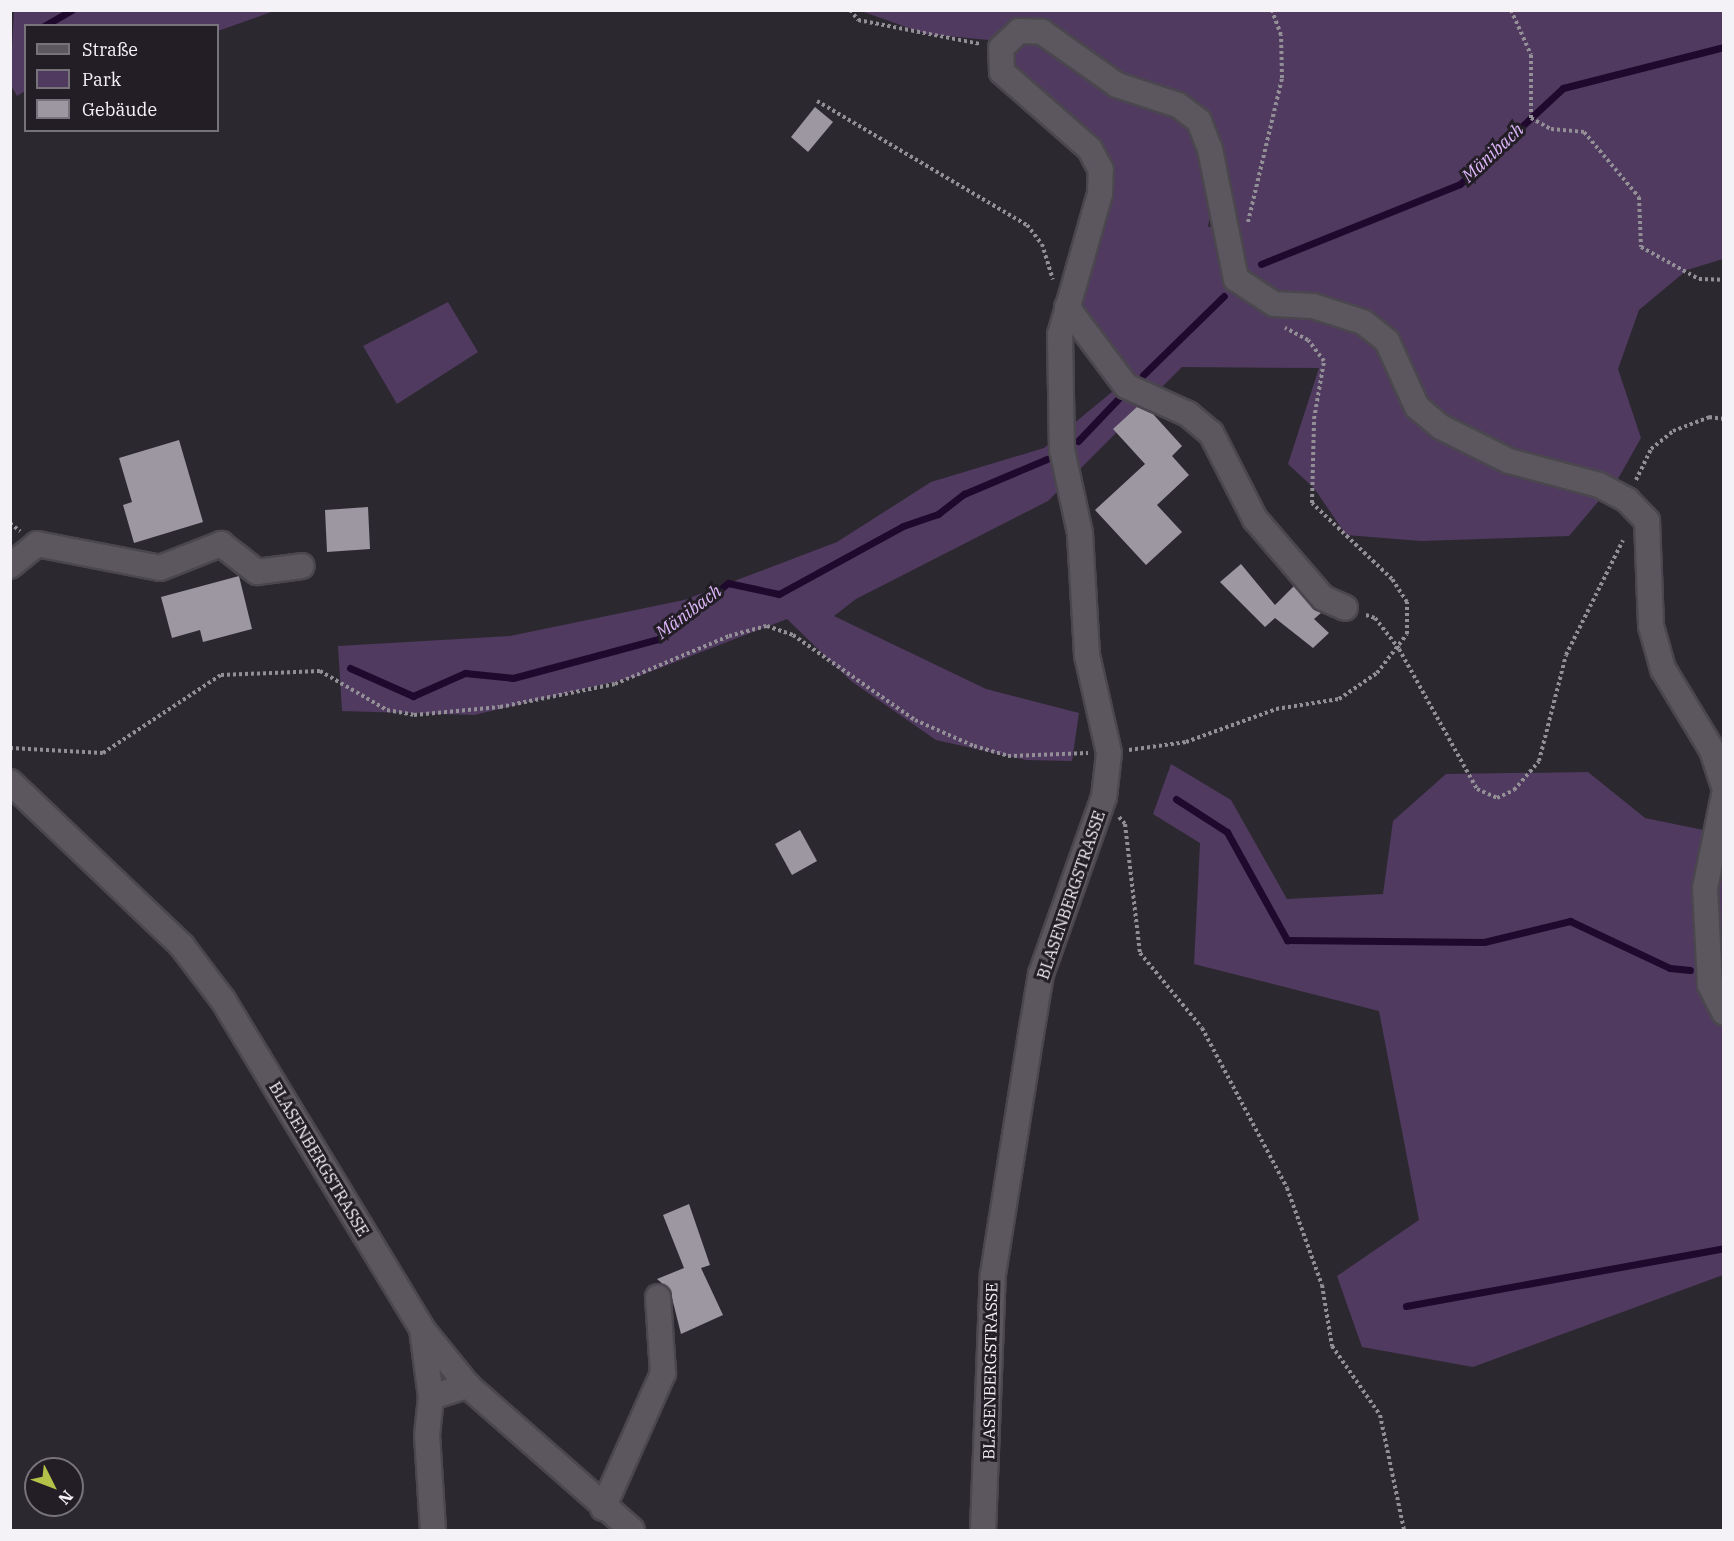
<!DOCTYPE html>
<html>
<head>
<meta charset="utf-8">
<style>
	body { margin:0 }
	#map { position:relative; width:1734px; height:1541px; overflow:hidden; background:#2c2830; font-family:"IBM Plex Serif",serif }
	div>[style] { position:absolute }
	.green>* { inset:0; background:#503a5f }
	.stream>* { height:7px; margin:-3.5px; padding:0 3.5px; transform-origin:3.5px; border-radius:3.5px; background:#1f092c }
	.building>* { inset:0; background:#9c97a0 }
	.path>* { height:4px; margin-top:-2px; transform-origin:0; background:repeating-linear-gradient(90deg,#938f96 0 3px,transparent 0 6px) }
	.roads { filter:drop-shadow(2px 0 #4b474e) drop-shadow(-2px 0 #4b474e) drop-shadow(0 2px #4b474e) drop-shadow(0 -2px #4b474e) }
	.minor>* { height:24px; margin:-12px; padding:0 12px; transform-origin:12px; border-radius:12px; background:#5c575f }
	span { translate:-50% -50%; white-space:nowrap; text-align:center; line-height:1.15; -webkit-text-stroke:6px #231e26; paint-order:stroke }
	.street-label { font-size:16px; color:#f5f2f7 }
	.water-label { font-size:18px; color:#dcb6f8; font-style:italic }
	.frame { position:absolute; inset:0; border:12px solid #f5f2f7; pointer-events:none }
	.legend { position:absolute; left:24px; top:24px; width:195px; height:108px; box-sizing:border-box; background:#231e26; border:2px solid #77737a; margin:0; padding:8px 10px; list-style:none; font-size:18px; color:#f5f2f7 }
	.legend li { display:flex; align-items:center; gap:12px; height:30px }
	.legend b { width:30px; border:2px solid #77737a }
	.north { position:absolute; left:24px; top:1457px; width:60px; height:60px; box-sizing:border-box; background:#231e26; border:2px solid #77737a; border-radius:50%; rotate:132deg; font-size:16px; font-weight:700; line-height:24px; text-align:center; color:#f5f2f7 }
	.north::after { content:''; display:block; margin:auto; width:21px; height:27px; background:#b5c249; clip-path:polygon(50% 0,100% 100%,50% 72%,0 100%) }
</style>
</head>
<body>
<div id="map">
	<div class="green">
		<div style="clip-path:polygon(14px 10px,274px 10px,274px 11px,218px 31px,218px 26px,26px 26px,25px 91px,17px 96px,10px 84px)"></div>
		<div style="clip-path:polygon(861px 11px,1723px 11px,1723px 259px,1687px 270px,1639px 310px,1618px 369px,1641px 438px,1619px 477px,1569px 536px,1421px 541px,1346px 535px,1314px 488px,1288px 464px,1319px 368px,1182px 367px,1048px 501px,856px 599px,834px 616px,986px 689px,1079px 713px,1072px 761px,1026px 760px,936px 740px,851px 681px,787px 619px,639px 676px,474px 715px,342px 711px,338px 646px,510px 636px,684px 600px,837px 542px,931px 482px,1044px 448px,1118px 387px,1123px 372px,1082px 305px,1079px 280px,1111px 191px,1113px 169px,1096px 140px,1011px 65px,1017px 44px,1043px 44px,1185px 123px,1204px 144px,1211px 210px,1208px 227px,1230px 223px,1213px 121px,1115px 75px,1024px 22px,988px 40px,926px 34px)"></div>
		<div style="clip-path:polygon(448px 302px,478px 352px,397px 404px,363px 346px)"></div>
		<div style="clip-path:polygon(1171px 764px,1231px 800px,1287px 899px,1383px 894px,1393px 821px,1446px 774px,1588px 772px,1645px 818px,1723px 834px,1723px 1275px,1473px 1367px,1362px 1347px,1337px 1276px,1419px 1220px,1379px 1011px,1194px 964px,1200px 843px,1153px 814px)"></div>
	</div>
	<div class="stream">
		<div style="left:44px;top:26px;width:32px;rotate:-30deg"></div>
		<div style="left:1261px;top:264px;width:214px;rotate:-21.9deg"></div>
		<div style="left:1460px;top:184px;width:141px;rotate:-43deg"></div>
		<div style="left:1563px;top:88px;width:166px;rotate:-14.3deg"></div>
		<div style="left:1143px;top:375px;width:113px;rotate:-44.3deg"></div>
		<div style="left:1078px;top:441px;width:59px;rotate:-46.4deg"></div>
		<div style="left:350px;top:668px;width:69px;rotate:24deg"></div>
		<div style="left:413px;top:696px;width:57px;rotate:-23.9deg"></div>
		<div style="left:465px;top:673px;width:48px;rotate:5.9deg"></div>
		<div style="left:513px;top:678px;width:151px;rotate:-15deg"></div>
		<div style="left:659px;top:639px;width:89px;rotate:-39.1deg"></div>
		<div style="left:728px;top:583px;width:52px;rotate:12.2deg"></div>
		<div style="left:779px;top:594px;width:141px;rotate:-28.7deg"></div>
		<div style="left:903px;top:526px;width:37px;rotate:-19deg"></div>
		<div style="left:938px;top:514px;width:33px;rotate:-38deg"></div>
		<div style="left:964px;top:494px;width:90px;rotate:-22.9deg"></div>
		<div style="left:1176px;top:799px;width:61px;rotate:32.9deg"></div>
		<div style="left:1227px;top:832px;width:124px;rotate:60.9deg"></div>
		<div style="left:1287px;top:940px;width:197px;rotate:0.6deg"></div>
		<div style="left:1484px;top:942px;width:89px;rotate:-13.7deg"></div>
		<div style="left:1570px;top:921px;width:110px;rotate:25.2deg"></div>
		<div style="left:1670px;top:968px;width:20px;rotate:6deg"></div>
		<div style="left:1406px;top:1306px;width:323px;rotate:-10.3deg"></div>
	</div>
	<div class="building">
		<div style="clip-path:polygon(815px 107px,833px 122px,808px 152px,791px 137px)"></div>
		<div style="clip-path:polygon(1137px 407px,1153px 414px,1182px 446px,1172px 456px,1189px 475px,1157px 505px,1182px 532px,1146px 565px,1095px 510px,1145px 464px,1113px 429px)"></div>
		<div style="clip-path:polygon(179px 440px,203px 522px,134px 543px,123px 505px,132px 502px,119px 458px)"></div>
		<div style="clip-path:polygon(368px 507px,370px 549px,327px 552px,325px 510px)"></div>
		<div style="clip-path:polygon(1241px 564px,1275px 605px,1294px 586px,1321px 613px,1314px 619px,1329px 633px,1313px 648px,1275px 618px,1265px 627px,1220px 582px)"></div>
		<div style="clip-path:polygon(239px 576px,252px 629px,203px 642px,200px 630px,172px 638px,161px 597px)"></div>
		<div style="clip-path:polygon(800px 830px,817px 861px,792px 875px,775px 844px)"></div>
		<div style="clip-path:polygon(689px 1204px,710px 1265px,701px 1268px,723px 1315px,681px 1334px,670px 1290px,657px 1279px,684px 1268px,663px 1215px)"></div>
	</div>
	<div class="path">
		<div style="left:850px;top:10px;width:13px;rotate:51deg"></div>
		<div style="left:858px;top:20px;width:124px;rotate:11.1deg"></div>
		<div style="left:1511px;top:10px;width:49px;rotate:66deg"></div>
		<div style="left:1531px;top:55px;width:63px;rotate:90deg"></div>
		<div style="left:1531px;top:118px;width:23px;rotate:29deg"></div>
		<div style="left:1551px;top:129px;width:33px;rotate:5deg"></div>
		<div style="left:1584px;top:132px;width:85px;rotate:49.8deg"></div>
		<div style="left:1639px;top:197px;width:50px;rotate:87.7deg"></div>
		<div style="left:1641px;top:247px;width:66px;rotate:28.9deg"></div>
		<div style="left:1699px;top:279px;width:25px;rotate:2deg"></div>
		<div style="left:817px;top:101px;width:244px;rotate:30.6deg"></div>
		<div style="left:1027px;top:225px;width:24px;rotate:52deg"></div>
		<div style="left:1042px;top:244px;width:37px;rotate:73deg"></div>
		<div style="left:1248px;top:222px;width:148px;rotate:-76.7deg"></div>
		<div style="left:1282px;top:78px;width:43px;rotate:-91.3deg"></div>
		<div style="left:1281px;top:35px;width:27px;rotate:-110deg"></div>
		<div style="left:1636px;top:480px;width:34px;rotate:-64deg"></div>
		<div style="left:1651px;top:449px;width:28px;rotate:-39deg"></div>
		<div style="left:1673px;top:431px;width:39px;rotate:-21deg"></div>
		<div style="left:1709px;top:417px;width:15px;rotate:8deg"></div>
		<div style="left:10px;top:523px;width:13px;rotate:39deg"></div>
		<div style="left:1366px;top:615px;width:9px;rotate:18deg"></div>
		<div style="left:1375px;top:618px;width:39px;rotate:52deg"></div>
		<div style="left:1399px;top:649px;width:160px;rotate:60.9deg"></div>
		<div style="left:1477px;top:789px;width:22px;rotate:24deg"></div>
		<div style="left:1497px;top:798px;width:19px;rotate:-25deg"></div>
		<div style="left:1514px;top:790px;width:38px;rotate:-49deg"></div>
		<div style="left:1539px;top:761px;width:109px;rotate:-75.7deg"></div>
		<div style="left:1566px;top:655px;width:128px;rotate:-63.6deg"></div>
		<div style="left:10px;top:748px;width:93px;rotate:3.1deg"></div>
		<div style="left:103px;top:753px;width:141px;rotate:-33.5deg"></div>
		<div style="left:221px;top:675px;width:99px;rotate:-2.3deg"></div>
		<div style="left:320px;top:671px;width:78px;rotate:30.2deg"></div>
		<div style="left:387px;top:710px;width:27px;rotate:10deg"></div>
		<div style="left:414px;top:715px;width:86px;rotate:-5.3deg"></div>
		<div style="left:500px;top:707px;width:117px;rotate:-11.3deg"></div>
		<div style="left:615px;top:684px;width:124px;rotate:-22.8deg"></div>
		<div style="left:729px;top:636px;width:39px;rotate:-15deg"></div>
		<div style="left:767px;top:626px;width:28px;rotate:19deg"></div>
		<div style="left:793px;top:635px;width:149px;rotate:34.9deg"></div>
		<div style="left:915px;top:720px;width:64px;rotate:23.8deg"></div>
		<div style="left:974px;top:746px;width:35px;rotate:16deg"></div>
		<div style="left:1008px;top:756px;width:80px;rotate:-2.1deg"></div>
		<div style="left:1129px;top:750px;width:58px;rotate:-8deg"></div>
		<div style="left:1186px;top:742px;width:96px;rotate:-20.1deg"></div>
		<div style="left:1276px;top:709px;width:64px;rotate:-9deg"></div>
		<div style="left:1339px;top:699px;width:46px;rotate:-34.4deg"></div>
		<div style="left:1377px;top:673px;width:49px;rotate:-52.4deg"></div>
		<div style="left:1407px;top:634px;width:32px;rotate:-90deg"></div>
		<div style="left:1407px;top:602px;width:27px;rotate:-123deg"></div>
		<div style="left:1392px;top:579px;width:110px;rotate:-136.5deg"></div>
		<div style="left:1312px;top:503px;width:84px;rotate:-88.6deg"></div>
		<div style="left:1314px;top:419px;width:59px;rotate:-80.2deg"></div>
		<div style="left:1324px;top:361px;width:26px;rotate:-127deg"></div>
		<div style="left:1308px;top:340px;width:26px;rotate:-152deg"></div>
		<div style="left:1119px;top:817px;width:9px;rotate:49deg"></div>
		<div style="left:1125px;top:824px;width:130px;rotate:83.4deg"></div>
		<div style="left:1140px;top:953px;width:97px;rotate:50.4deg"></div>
		<div style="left:1202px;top:1028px;width:181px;rotate:62deg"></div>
		<div style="left:1287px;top:1188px;width:103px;rotate:70.2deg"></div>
		<div style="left:1322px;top:1285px;width:62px;rotate:80.7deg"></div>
		<div style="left:1332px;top:1346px;width:84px;rotate:55.2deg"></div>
		<div style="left:1380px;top:1415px;width:117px;rotate:78.2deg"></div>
	</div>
	<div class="roads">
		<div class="minor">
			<div style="left:1067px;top:307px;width:99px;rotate:53.2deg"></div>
			<div style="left:1126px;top:386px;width:68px;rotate:24.3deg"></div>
			<div style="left:1188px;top:414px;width:30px;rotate:40deg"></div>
			<div style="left:1211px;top:433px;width:97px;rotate:62.9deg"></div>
			<div style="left:1255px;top:519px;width:104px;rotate:49.3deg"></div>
			<div style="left:1323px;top:598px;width:24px;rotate:24deg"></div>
			<div style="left:10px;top:566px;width:35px;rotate:-39deg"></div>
			<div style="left:37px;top:544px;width:125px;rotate:11deg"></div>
			<div style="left:160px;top:568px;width:66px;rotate:-21.5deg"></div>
			<div style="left:221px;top:544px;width:46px;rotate:37.9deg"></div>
			<div style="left:257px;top:572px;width:45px;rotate:-7.6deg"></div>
			<div style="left:10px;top:782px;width:238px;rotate:43.6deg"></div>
			<div style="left:182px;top:946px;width:68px;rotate:52.8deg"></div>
			<div style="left:223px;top:1000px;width:385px;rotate:58.8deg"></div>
			<div style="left:422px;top:1329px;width:73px;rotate:51.1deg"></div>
			<div style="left:468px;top:1386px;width:218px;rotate:41.3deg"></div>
			<div style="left:1724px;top:795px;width:95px;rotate:101.5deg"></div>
			<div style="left:1705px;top:888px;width:97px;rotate:87deg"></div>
			<div style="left:1710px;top:985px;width:31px;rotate:63deg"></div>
			<div style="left:422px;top:1329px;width:69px;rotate:82.5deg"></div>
			<div style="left:603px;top:1508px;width:148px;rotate:-66deg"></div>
			<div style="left:663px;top:1373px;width:76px;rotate:-93.8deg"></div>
			<div style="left:433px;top:1530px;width:95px;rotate:-93.6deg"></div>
			<div style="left:427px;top:1435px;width:38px;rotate:-84deg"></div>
			<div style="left:431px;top:1397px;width:39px;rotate:-17deg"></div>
			<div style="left:983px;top:1530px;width:256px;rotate:-87.8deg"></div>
			<div style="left:993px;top:1274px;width:243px;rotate:-81deg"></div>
			<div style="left:1031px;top:1034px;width:61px;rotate:-80.5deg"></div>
			<div style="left:1041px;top:974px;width:188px;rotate:-70.4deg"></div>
			<div style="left:1104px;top:797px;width:44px;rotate:-83.5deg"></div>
			<div style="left:1109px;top:753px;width:100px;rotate:-102.7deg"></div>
			<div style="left:1087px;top:655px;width:122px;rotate:-93.3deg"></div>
			<div style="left:1080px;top:533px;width:85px;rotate:-102.2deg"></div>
			<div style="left:1062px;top:450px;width:115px;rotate:-91deg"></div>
			<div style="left:1060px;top:335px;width:147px;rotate:-74.2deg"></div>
			<div style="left:1100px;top:194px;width:24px;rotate:-88deg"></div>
			<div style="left:1101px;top:170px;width:24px;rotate:-118deg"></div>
			<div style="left:1090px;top:149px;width:117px;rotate:-138.8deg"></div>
			<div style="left:1002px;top:72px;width:24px;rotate:-92deg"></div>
			<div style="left:1001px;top:48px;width:25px;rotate:-43deg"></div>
			<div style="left:1019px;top:31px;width:23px;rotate:2deg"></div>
			<div style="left:1042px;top:32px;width:92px;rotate:35.2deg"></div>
			<div style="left:1117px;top:85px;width:64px;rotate:18.2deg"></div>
			<div style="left:1178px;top:105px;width:26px;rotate:37deg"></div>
			<div style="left:1199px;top:121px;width:30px;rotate:69deg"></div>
			<div style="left:1210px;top:149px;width:133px;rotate:78.7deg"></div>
			<div style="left:1236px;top:279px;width:45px;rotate:33.3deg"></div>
			<div style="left:1274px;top:304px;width:39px;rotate:3deg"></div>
			<div style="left:1313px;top:306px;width:52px;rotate:17.7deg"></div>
			<div style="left:1363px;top:322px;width:31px;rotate:38deg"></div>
			<div style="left:1387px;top:341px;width:72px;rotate:65.6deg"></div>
			<div style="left:1417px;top:407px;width:31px;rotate:40deg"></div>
			<div style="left:1441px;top:427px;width:76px;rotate:26.6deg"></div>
			<div style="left:1509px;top:461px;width:93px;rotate:14.9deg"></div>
			<div style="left:1599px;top:485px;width:32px;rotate:28deg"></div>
			<div style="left:1627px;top:500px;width:29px;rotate:46deg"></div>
			<div style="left:1647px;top:521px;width:105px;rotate:87.8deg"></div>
			<div style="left:1651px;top:626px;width:45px;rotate:74.4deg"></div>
			<div style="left:1663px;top:669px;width:95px;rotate:58.8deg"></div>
			<div style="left:1712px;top:750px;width:39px;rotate:72deg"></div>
		</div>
	</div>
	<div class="street-label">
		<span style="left:1071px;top:895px;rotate:-71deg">BLASENBERGSTRASSE</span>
		<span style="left:319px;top:1159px;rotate:59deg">BLASENBERGSTRASSE</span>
		<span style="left:990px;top:1371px;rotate:-89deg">BLASENBERGSTRASSE</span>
	</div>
	<div class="water-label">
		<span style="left:1493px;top:153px;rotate:-43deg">Mänibach</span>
		<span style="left:689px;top:612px;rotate:-37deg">Mänibach</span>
	</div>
	<div class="frame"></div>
	<ul class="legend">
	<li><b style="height:8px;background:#5c575f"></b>Straße</li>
	<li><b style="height:16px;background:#503a5f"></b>Park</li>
	<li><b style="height:16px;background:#9c97a0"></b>Gebäude</li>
	</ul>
	<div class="north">N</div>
</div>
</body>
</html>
